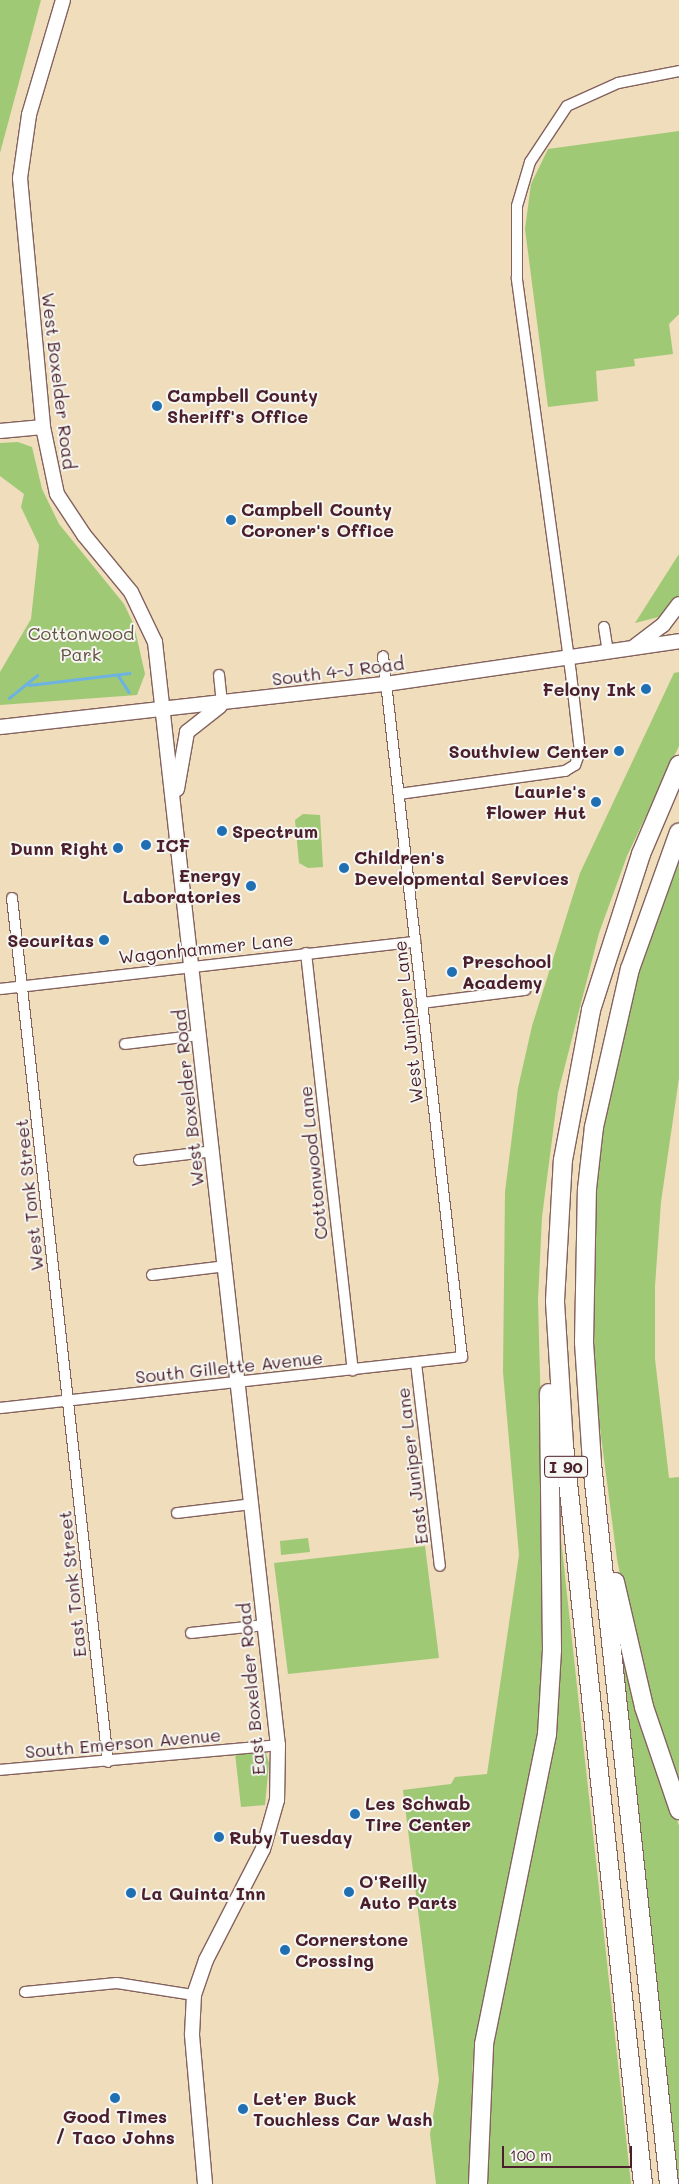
<!DOCTYPE html>
<html>
<head>
<meta charset="utf-8">
<style>
	body { margin:0 }
	#map { position:relative; width:679px; height:2184px; overflow:hidden; background:#efddbc; font-family:Mali,sans-serif }
	div>[style] { position:absolute }
	.green>* { inset:0; background:#9fc975 }
	.stream>* { height:2.5px; margin:-1.25px; padding:0 1.25px; transform-origin:1.25px; border-radius:1.25px; background:#6cb2e3 }
	.roads { filter:drop-shadow(1px 0 #84625e) drop-shadow(-1px 0 #84625e) drop-shadow(0 1px #84625e) drop-shadow(0 -1px #84625e) }
	.street>* { height:10px; margin:-5px; padding:0 5px; transform-origin:5px; border-radius:5px; background:#fff }
	.secondary>* { height:14px; margin:-7px; padding:0 7px; transform-origin:7px; border-radius:7px; background:#fff }
	.highway>* { height:18px; margin:-9px; padding:0 9px; transform-origin:9px; border-radius:9px; background:#fff }
	.dots>* { width:14px; height:14px; translate:-50% -50%; box-sizing:border-box; border:2px solid #f6f6f2; border-radius:50% }
	span { translate:-50% -50%; white-space:nowrap; text-align:center; line-height:1.15; -webkit-text-stroke:4px #f6f6f2; paint-order:stroke }
	.shield-label span { padding:1px 4px; background:#f6f6f2; border:1px solid; border-radius:4px; -webkit-text-stroke-width:0 }
	.shield-label { font-size:16px; color:#4a1f2b; font-weight:700 }
	.street-label { font-size:18px; color:#4a1f2b }
	.poi-label { font-size:18px; color:#4a1f2b; font-weight:700 }
	.left { translate:0 -50%; text-align:left }
	.right { translate:-100% -50%; text-align:right }
	.park-label { font-size:18px; color:#645241 }
	.scale { position:absolute; left:502px; top:2146px; width:130px; height:22px; box-sizing:border-box; border:2px solid #4a1f2b; border-top:0; padding-left:6px; font-size:15px; line-height:18px; white-space:nowrap; color:#4a1f2b; -webkit-text-stroke:4px #f6f6f2; paint-order:stroke }
</style>
</head>
<body>
<div id="map">
	<div class="green">
		<div style="clip-path:polygon(0 0,41px 0,0 153px)"></div>
		<div style="clip-path:polygon(679px 131px,679px 314px,669px 324px,673px 354px,634px 359px,635px 366px,596px 371px,598px 401px,548px 407px,525px 229px,531px 184px,548px 149px)"></div>
		<div style="clip-path:polygon(18px 442px,32px 447px,42px 489px,59px 524px,124px 604px,134px 625px,145px 674px,137px 695px,0 705px,0 672px,31px 619px,39px 545px,21px 507px,24px 494px,0 476px,0 443px)"></div>
		<div style="clip-path:polygon(679px 554px,679px 600px,670px 614px,635px 623px)"></div>
		<div style="clip-path:polygon(679px 672px,679px 746px,627px 856px,599px 933px,558px 1093px,542px 1217px,538px 1300px,546px 1603px,539px 1734px,473px 2056px,469px 2184px,436px 2184px,430px 2134px,439px 2080px,403px 1790px,451px 1784px,455px 1777px,487px 1774px,519px 1555px,503px 1372px,505px 1192px,518px 1088px,532px 1026px,580px 873px,674px 673px)"></div>
		<div style="clip-path:polygon(303px 814px,320px 815px,323px 867px,308px 868px,299px 863px,295px 820px)"></div>
		<div style="clip-path:polygon(679px 857px,679px 1078px,661px 1202px,655px 1286px,655px 1359px,669px 1478px,679px 1477px,679px 1792px,631px 1631px,617px 1559px,594px 1382px,590px 1301px,595px 1175px,608px 1092px,645px 946px)"></div>
		<div style="clip-path:polygon(556px 1524px,561px 1539px,631px 2184px,485px 2184px,489px 2059px,538px 1825px,551px 1741px)"></div>
		<div style="clip-path:polygon(308px 1538px,310px 1552px,281px 1555px,280px 1541px)"></div>
		<div style="clip-path:polygon(425px 1546px,439px 1658px,288px 1674px,274px 1563px)"></div>
		<div style="clip-path:polygon(620px 1663px,628px 1666px,679px 1826px,679px 2184px)"></div>
		<div style="clip-path:polygon(265px 1750px,269px 1763px,265px 1805px,241px 1807px,235px 1753px)"></div>
	</div>
	<div class="stream">
		<div style="left:118px;top:675px;width:20px;rotate:57deg"></div>
		<div style="left:29px;top:685px;width:101px;rotate:-6.8deg"></div>
		<div style="left:9px;top:698px;width:36px;rotate:-39deg"></div>
	</div>
	<div class="roads">
		<div class="street">
			<div style="left:604px;top:627px;width:24px;rotate:81deg"></div>
			<div style="left:219px;top:675px;width:29px;rotate:84deg"></div>
			<div style="left:399px;top:794px;width:168px;rotate:-7.9deg"></div>
			<div style="left:565px;top:771px;width:12px;rotate:-31deg"></div>
			<div style="left:575px;top:765px;width:14px;rotate:-69deg"></div>
			<div style="left:580px;top:752px;width:79px;rotate:-96.6deg"></div>
			<div style="left:571px;top:674px;width:400px;rotate:-97.8deg"></div>
			<div style="left:517px;top:278px;width:72px;rotate:-90deg"></div>
			<div style="left:517px;top:206px;width:46px;rotate:-73.5deg"></div>
			<div style="left:530px;top:162px;width:67px;rotate:-56.5deg"></div>
			<div style="left:567px;top:106px;width:56px;rotate:-24.3deg"></div>
			<div style="left:618px;top:83px;width:62px;rotate:-11.1deg"></div>
			<div style="left:12px;top:898px;width:869px;rotate:83.66deg"></div>
			<div style="left:306px;top:953px;width:420px;rotate:83.6deg"></div>
			<div style="left:0;top:989px;width:418px;rotate:-6.5deg"></div>
			<div style="left:422px;top:1003px;width:104px;rotate:-7.2deg"></div>
			<div style="left:125px;top:1044px;width:76px;rotate:-6.8deg"></div>
			<div style="left:139px;top:1160px;width:75px;rotate:-6.9deg"></div>
			<div style="left:152px;top:1275px;width:75px;rotate:-6.9deg"></div>
			<div style="left:416px;top:1363px;width:204px;rotate:83.3deg"></div>
			<div style="left:0;top:1408px;width:465px;rotate:-6.3deg"></div>
			<div style="left:462px;top:1357px;width:705px;rotate:-96.43deg"></div>
			<div style="left:177px;top:1513px;width:76px;rotate:-6.8deg"></div>
			<div style="left:191px;top:1633px;width:74px;rotate:-6.2deg"></div>
			<div style="left:0;top:1770px;width:279px;rotate:-5.1deg"></div>
			<div style="left:25px;top:1992px;width:92px;rotate:-5.6deg"></div>
			<div style="left:117px;top:1983px;width:78px;rotate:8.9deg"></div>
		</div>
		<div class="secondary">
			<div style="left:63px;top:0;width:120px;rotate:106.5deg"></div>
			<div style="left:29px;top:115px;width:64px;rotate:98.1deg"></div>
			<div style="left:20px;top:178px;width:250px;rotate:84.7deg"></div>
			<div style="left:43px;top:427px;width:68px;rotate:78.2deg"></div>
			<div style="left:57px;top:494px;width:49px;rotate:56.6deg"></div>
			<div style="left:84px;top:535px;width:74px;rotate:50.5deg"></div>
			<div style="left:131px;top:592px;width:55px;rotate:64.4deg"></div>
			<div style="left:155px;top:642px;width:1110px;rotate:83.64deg"></div>
			<div style="left:278px;top:1745px;width:55px;rotate:91deg"></div>
			<div style="left:277px;top:1800px;width:51px;rotate:105.9deg"></div>
			<div style="left:263px;top:1849px;width:125px;rotate:117.2deg"></div>
			<div style="left:206px;top:1960px;width:37px;rotate:109deg"></div>
			<div style="left:194px;top:1995px;width:40px;rotate:92.9deg"></div>
			<div style="left:192px;top:2035px;width:150px;rotate:85deg"></div>
			<div style="left:0;top:431px;width:43px;rotate:-5.3deg"></div>
			<div style="left:635px;top:646px;width:35px;rotate:-37deg"></div>
			<div style="left:663px;top:625px;width:26px;rotate:-53deg"></div>
			<div style="left:0;top:727px;width:388px;rotate:-6.4deg"></div>
			<div style="left:386px;top:684px;width:296px;rotate:-8.3deg"></div>
			<div style="left:177px;top:789px;width:58px;rotate:-80deg"></div>
			<div style="left:187px;top:732px;width:42px;rotate:-38.2deg"></div>
		</div>
		<div class="highway">
			<div style="left:615px;top:1582px;width:128px;rotate:76.9deg"></div>
			<div style="left:644px;top:1707px;width:109px;rotate:71.2deg"></div>
			<div style="left:478px;top:2184px;width:140px;rotate:-87.5deg"></div>
			<div style="left:484px;top:2044px;width:316px;rotate:-78.5deg"></div>
			<div style="left:547px;top:1734px;width:84px;rotate:-86.6deg"></div>
			<div style="left:552px;top:1650px;width:257px;rotate:-90.7deg"></div>
			<div style="left:643px;top:2184px;width:743px;rotate:-96.1deg"></div>
			<div style="left:564px;top:1445px;width:144px;rotate:-93.6deg"></div>
			<div style="left:555px;top:1301px;width:141px;rotate:-86.8deg"></div>
			<div style="left:563px;top:1160px;width:153px;rotate:-79.4deg"></div>
			<div style="left:591px;top:1010px;width:164px;rotate:-72.2deg"></div>
			<div style="left:641px;top:854px;width:97px;rotate:-66.9deg"></div>
			<div style="left:669px;top:2184px;width:725px;rotate:-96.1deg"></div>
			<div style="left:592px;top:1463px;width:121px;rotate:-93.8deg"></div>
			<div style="left:584px;top:1342px;width:153px;rotate:-88.9deg"></div>
			<div style="left:587px;top:1189px;width:62px;rotate:-83.6deg"></div>
			<div style="left:594px;top:1127px;width:162px;rotate:-77.2deg"></div>
			<div style="left:630px;top:969px;width:145px;rotate:-70.3deg"></div>
		</div>
	</div>
	<div class="dots">
		<div style="left:157px;top:406px;background:#1f6fb2"></div>
		<div style="left:231px;top:520px;background:#1f6fb2"></div>
		<div style="left:646px;top:689px;background:#1f6fb2"></div>
		<div style="left:619px;top:751px;background:#1f6fb2"></div>
		<div style="left:596px;top:802px;background:#1f6fb2"></div>
		<div style="left:222px;top:831px;background:#1f6fb2"></div>
		<div style="left:146px;top:845px;background:#1f6fb2"></div>
		<div style="left:118px;top:848px;background:#1f6fb2"></div>
		<div style="left:344px;top:868px;background:#1f6fb2"></div>
		<div style="left:251px;top:886px;background:#1f6fb2"></div>
		<div style="left:104px;top:940px;background:#1f6fb2"></div>
		<div style="left:452px;top:972px;background:#1f6fb2"></div>
		<div style="left:355px;top:1814px;background:#1f6fb2"></div>
		<div style="left:219px;top:1837px;background:#1f6fb2"></div>
		<div style="left:349px;top:1892px;background:#1f6fb2"></div>
		<div style="left:131px;top:1893px;background:#1f6fb2"></div>
		<div style="left:285px;top:1950px;background:#1f6fb2"></div>
		<div style="left:115px;top:2098px;background:#1f6fb2"></div>
		<div style="left:243px;top:2109px;background:#1f6fb2"></div>
	</div>
	<div class="shield-label">
		<span style="left:566px;top:1467px">I 90</span>
	</div>
	<div class="street-label">
		<span style="left:59px;top:381px;rotate:83deg">West Boxelder Road</span>
		<span style="left:338px;top:671px;rotate:-7deg">South 4-J Road</span>
		<span style="left:206px;top:948px;rotate:-6deg">Wagonhammer Lane</span>
		<span style="left:408px;top:1022px;rotate:-96deg">West Juniper Lane</span>
		<span style="left:188px;top:1098px;rotate:-96deg">West Boxelder Road</span>
		<span style="left:313px;top:1163px;rotate:-96deg">Cottonwood Lane</span>
		<span style="left:29px;top:1195px;rotate:-96deg">West Tonk Street</span>
		<span style="left:229px;top:1367px;rotate:-6deg">South Gillette Avenue</span>
		<span style="left:412px;top:1466px;rotate:-97deg">East Juniper Lane</span>
		<span style="left:72px;top:1584px;rotate:-96deg">East Tonk Street</span>
		<span style="left:251px;top:1689px;rotate:-95deg">East Boxelder Road</span>
		<span style="left:123px;top:1743px;rotate:-5deg">South Emerson Avenue</span>
	</div>
	<div class="poi-label">
		<span class="left" style="left:167px;top:406px">Campbell County<br>Sheriff's Office</span>
		<span class="left" style="left:241px;top:520px">Campbell County<br>Coroner's Office</span>
		<span class="right" style="left:636px;top:689px">Felony Ink</span>
		<span class="right" style="left:609px;top:751px">Southview Center</span>
		<span class="right" style="left:586px;top:802px">Laurie's<br>Flower Hut</span>
		<span class="left" style="left:232px;top:831px">Spectrum</span>
		<span class="left" style="left:156px;top:845px">ICF</span>
		<span class="right" style="left:108px;top:848px">Dunn Right</span>
		<span class="left" style="left:354px;top:868px">Children's<br>Developmental Services</span>
		<span class="right" style="left:241px;top:886px">Energy<br>Laboratories</span>
		<span class="right" style="left:94px;top:940px">Securitas</span>
		<span class="left" style="left:462px;top:972px">Preschool<br>Academy</span>
		<span class="left" style="left:365px;top:1814px">Les Schwab<br>Tire Center</span>
		<span class="left" style="left:229px;top:1837px">Ruby Tuesday</span>
		<span class="left" style="left:359px;top:1892px">O'Reilly<br>Auto Parts</span>
		<span class="left" style="left:141px;top:1893px">La Quinta Inn</span>
		<span class="left" style="left:295px;top:1950px">Cornerstone<br>Crossing</span>
		<span class="left" style="left:253px;top:2109px">Let'er Buck<br>Touchless Car Wash</span>
		<span style="left:115px;top:2127px">Good Times<br>/ Taco Johns</span>
	</div>
	<div class="park-label">
		<span style="left:81px;top:644px">Cottonwood<br>Park</span>
	</div>
	<div class="scale">100 m</div>
</div>
</body>
</html>
